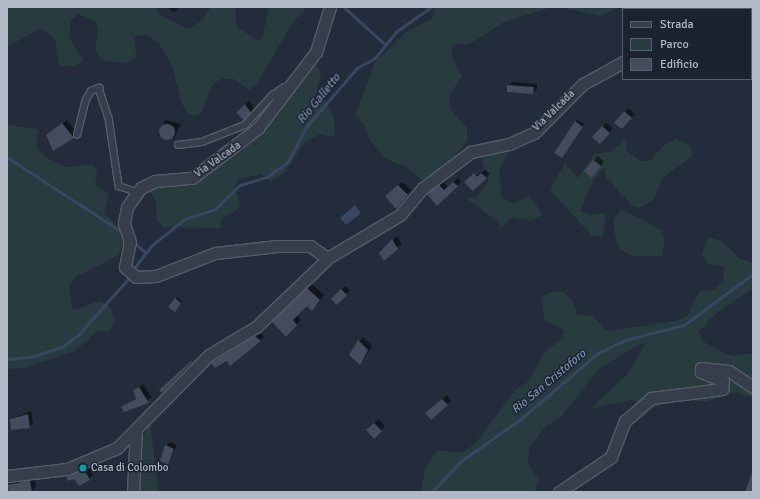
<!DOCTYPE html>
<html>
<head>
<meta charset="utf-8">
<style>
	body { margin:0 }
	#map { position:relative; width:760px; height:499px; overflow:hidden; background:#232c3a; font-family:Signika,sans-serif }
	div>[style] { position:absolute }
	.green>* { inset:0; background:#283b3e }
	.water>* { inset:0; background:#384661 }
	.shadow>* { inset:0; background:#0007 }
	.stream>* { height:2.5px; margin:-1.25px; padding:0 1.25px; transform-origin:1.25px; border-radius:1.25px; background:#384661 }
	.building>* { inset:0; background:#434b5c }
	.round { border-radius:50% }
	.roads { filter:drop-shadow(1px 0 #555c69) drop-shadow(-1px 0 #555c69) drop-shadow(0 1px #555c69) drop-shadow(0 -1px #555c69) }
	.lane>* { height:5.5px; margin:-2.75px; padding:0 2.75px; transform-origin:2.75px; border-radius:2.75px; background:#373e4b }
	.street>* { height:11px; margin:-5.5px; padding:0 5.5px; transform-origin:5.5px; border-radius:5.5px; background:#373e4b }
	.dots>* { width:11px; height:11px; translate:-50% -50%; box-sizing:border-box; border:2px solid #1c2330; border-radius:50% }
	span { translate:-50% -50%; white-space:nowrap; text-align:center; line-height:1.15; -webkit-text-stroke:3px #1c2330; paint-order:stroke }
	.street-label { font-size:11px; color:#b2b9c6 }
	.poi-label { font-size:11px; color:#b2b9c6 }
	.left { translate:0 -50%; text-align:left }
	.water-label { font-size:12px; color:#7c8dad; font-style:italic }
	.frame { position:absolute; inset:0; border:8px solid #b2b9c6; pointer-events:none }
	.legend { position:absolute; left:622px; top:8px; width:130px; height:72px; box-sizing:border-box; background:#1c2330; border:1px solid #585f6c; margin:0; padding:5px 7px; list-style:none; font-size:12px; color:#b2b9c6 }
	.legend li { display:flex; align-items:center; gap:8px; height:20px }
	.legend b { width:20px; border:1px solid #585f6c }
</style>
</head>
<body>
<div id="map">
	<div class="green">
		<div style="clip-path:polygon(7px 7px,155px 7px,162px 16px,188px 29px,201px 21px,210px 8px,235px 7px,237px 27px,257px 40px,262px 39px,269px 7px,304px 7px,305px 10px,293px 22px,256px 85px,249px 90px,234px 79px,220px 79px,211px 87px,202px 112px,195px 116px,187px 112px,182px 104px,172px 65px,159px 44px,148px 35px,135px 36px,136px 58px,127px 63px,104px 61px,95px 51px,98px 31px,95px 21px,78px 14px,71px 20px,69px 37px,83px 60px,76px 66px,63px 66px,59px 65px,55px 40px,41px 28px,7px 47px)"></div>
		<div style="clip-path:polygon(435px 7px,552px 7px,504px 22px,468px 45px,456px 44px,452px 48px,453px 60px,462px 76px,449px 96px,450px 109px,467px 128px,467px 141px,448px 165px,424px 181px,404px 166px,386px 159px,369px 139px,365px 125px,355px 116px,375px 62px,406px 32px,432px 19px)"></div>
		<div style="clip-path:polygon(557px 7px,618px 7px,602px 16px)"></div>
		<div style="clip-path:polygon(315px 61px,321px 74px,315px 98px,324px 99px,334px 116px,335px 134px,330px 137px,320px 134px,305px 142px,284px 173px,271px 181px,261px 174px,239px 179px,234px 187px,240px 202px,238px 209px,222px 218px,220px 228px,163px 227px,157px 220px,156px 203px,150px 189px,192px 182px,251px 143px,270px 124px)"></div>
		<div style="clip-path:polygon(7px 125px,38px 129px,36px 146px,47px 158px,67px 167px,92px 165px,97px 170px,95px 185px,109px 193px,104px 214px,115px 222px,123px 243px,119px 255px,75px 277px,69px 287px,73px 310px,100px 301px,111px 308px,115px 320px,109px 331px,97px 331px,75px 351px,24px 368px,7px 369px)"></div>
		<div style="clip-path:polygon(625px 139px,627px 151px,640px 161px,651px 160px,663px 146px,676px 139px,690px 145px,693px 156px,662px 178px,654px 199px,639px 208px,632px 206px,606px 177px,604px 168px,594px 179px,580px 211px,590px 215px,606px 213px,603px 237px,592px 236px,550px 190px,565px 163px,578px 178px,594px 154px,612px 151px)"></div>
		<div style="clip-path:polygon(512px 147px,499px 170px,502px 198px,514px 203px,529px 196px,543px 214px,532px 221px,512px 217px,501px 228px,497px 221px,466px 198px,476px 197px,489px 181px,482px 161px,485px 153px)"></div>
		<div style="clip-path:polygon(621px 209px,661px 230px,665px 238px,662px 256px,632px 256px,619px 249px,614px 230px,614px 219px)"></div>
		<div style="clip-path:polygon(708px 237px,722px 241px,740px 259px,753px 263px,753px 288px,714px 315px,699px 332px,704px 342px,723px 353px,734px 356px,753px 353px,753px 398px,736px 392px,706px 402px,676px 399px,656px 407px,631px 400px,590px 409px,627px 375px,646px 343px,640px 344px,599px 369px,561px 417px,546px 426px,529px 448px,528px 463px,539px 480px,535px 492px,421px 492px,425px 468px,438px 450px,461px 453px,475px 444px,515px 390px,528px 382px,544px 353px,562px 338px,564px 330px,544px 320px,542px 297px,550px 292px,563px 292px,573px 301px,577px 314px,593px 316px,607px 331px,677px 321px,687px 316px,700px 291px,715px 289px,723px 281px,724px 266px,708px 264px,702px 255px)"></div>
		<div style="clip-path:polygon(150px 423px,159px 492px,138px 492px,143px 436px)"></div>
	</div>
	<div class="water">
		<div style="clip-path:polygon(355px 205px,361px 213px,346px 225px,340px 218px)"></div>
	</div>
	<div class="shadow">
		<div style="clip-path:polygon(167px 7px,180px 7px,174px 12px)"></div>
		<div style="clip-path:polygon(512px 82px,537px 84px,537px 89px,533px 93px,508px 86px)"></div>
		<div style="clip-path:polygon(249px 101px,254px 108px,244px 119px,237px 113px)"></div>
		<div style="clip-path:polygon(628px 108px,635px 114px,626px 124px,625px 112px)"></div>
		<div style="clip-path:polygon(67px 120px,77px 134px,73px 137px,51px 132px)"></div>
		<div style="clip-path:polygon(165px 120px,181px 124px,174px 138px,158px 135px)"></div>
		<div style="clip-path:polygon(577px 120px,584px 124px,563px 155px,555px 152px)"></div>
		<div style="clip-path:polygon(606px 123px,613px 128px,604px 139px,602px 127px)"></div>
		<div style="clip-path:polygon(598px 156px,604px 162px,596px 172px,585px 171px)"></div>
		<div style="clip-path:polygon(486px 170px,490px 174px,473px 190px,469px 179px)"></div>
		<div style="clip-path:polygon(458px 178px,461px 182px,437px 204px,432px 191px,443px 182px,448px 187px)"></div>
		<div style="clip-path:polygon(402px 182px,411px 190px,399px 204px,387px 196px)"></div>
		<div style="clip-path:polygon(397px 236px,402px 245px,381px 253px)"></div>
		<div style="clip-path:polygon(312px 284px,324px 295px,316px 306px,307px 304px,297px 315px,301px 320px,286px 335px,273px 322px)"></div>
		<div style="clip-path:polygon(345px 286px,350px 290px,337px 304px,333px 299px)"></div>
		<div style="clip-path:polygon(177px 297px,182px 301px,176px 309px,176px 299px)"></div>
		<div style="clip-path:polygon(260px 332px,264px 337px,260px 341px,212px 363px)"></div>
		<div style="clip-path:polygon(363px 337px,372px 346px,360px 364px,350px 355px)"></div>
		<div style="clip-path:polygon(143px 384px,152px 398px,122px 408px,137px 398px,134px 390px)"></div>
		<div style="clip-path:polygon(447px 395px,451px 401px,447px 405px,431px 409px)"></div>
		<div style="clip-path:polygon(31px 411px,33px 423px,30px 427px,11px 419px)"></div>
		<div style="clip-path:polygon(379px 419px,385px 427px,374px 437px,371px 426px)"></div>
		<div style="clip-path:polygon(170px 442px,177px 445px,168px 464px,166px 446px)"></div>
		<div style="clip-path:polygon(88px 466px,93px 475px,89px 479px,68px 476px)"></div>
		<div style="clip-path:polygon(34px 477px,36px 487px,32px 491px,10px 492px,9px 486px,13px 482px)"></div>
	</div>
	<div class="stream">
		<div style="left:344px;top:7px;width:55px;rotate:42.1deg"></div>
		<div style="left:7px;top:157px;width:137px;rotate:33.1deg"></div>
		<div style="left:134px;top:242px;width:15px;rotate:42deg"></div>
		<div style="left:133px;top:270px;width:30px;rotate:-53deg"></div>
		<div style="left:151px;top:246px;width:43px;rotate:-38.5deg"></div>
		<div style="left:185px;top:219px;width:32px;rotate:-18deg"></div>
		<div style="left:215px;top:209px;width:35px;rotate:-44deg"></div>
		<div style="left:240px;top:185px;width:28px;rotate:-17deg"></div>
		<div style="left:267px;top:177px;width:26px;rotate:-36deg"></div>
		<div style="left:288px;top:162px;width:39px;rotate:-63deg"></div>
		<div style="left:306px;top:127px;width:78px;rotate:-49.2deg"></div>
		<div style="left:357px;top:68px;width:21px;rotate:-29deg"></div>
		<div style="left:375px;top:58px;width:35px;rotate:-51deg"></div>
		<div style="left:397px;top:31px;width:42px;rotate:-35.2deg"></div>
		<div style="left:7px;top:359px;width:24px;rotate:-5deg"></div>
		<div style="left:31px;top:357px;width:33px;rotate:-18deg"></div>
		<div style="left:62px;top:347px;width:20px;rotate:-37deg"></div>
		<div style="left:78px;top:335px;width:75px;rotate:-48.2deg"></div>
		<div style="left:432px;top:492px;width:42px;rotate:-46.9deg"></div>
		<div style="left:461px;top:461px;width:73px;rotate:-35deg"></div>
		<div style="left:521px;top:419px;width:101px;rotate:-40.6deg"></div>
		<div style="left:598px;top:353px;width:33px;rotate:-25deg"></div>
		<div style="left:628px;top:339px;width:58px;rotate:-14deg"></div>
		<div style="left:684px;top:325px;width:86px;rotate:-36.5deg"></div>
	</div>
	<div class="building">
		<div style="clip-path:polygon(507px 85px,534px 87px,533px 94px,507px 92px)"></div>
		<div style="clip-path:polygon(245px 104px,251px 113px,244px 120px,236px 113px)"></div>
		<div style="clip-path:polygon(624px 111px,632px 118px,622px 129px,614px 123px)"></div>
		<div style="clip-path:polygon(575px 121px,583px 127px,562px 158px,554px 153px)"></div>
		<div style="clip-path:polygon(62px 123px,74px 138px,53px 151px,46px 135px)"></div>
		<div class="round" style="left:159px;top:124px;width:16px;height:16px"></div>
		<div style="clip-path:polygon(602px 126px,610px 133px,600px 144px,592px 137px)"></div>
		<div style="clip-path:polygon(593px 160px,601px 166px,592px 178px,584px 171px)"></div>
		<div style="clip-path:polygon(474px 173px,477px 177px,481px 173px,487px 178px,473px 191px,464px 182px)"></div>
		<div style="clip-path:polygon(453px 182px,458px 186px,437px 206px,427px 194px,439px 185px,444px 190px)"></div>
		<div style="clip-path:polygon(398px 185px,408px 195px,396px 209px,385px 196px)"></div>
		<div style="clip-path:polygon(392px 239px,398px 249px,384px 261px,379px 253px)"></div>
		<div style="clip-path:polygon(307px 288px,320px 300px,312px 311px,307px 306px,293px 320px,297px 325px,286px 337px,272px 322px)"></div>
		<div style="clip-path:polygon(341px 289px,347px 295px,337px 305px,331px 299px)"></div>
		<div style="clip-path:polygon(175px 298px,181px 303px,175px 312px,168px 307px)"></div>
		<div style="clip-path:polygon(255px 336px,261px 341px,230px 366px,227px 361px,215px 368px,211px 363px)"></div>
		<div style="clip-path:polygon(358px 340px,368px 350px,360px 365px,349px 355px)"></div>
		<div style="clip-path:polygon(191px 361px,192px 362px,162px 393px,159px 390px)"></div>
		<div style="clip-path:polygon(139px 387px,149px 403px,124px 412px,121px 407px,136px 399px,133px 390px)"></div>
		<div style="clip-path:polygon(442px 399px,448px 405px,431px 420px,425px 413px)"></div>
		<div style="clip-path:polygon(28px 414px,30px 428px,11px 430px,10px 419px)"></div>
		<div style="clip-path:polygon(374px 423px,382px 431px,374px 439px,366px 430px)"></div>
		<div style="clip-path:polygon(165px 445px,174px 449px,168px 465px,160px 461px)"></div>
		<div style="clip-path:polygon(84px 469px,90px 480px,79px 486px,74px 479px,68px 481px,66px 476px)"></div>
		<div style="clip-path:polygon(752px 472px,753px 492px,745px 492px)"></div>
		<div style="clip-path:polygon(30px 480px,32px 492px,9px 492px,8px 485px)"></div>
	</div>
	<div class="roads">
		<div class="lane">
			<div style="left:77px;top:135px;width:36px;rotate:-76deg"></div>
			<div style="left:86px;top:100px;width:10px;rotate:-61deg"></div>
			<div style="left:91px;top:91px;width:9px;rotate:-21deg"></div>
			<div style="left:99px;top:88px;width:32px;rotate:72deg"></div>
			<div style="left:109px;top:118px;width:69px;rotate:81.6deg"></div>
			<div style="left:119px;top:186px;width:18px;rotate:19deg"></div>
			<div style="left:178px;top:145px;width:24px;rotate:-7deg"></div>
			<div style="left:202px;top:142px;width:46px;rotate:-21.6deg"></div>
			<div style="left:245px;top:125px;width:41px;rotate:-47deg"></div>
			<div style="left:273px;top:95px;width:14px;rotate:-34deg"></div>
		</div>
		<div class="street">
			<div style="left:751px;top:25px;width:2px;rotate:-27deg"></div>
			<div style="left:326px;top:259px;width:86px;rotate:-30.7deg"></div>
			<div style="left:400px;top:215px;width:35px;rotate:-50deg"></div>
			<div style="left:423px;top:188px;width:60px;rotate:-36.9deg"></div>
			<div style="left:471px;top:152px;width:39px;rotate:-12deg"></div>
			<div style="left:509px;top:144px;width:27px;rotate:-24deg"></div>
			<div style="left:534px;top:133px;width:69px;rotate:-45deg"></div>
			<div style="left:583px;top:84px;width:46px;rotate:-28.8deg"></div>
			<div style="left:7px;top:476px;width:60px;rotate:-6.7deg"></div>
			<div style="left:67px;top:469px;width:54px;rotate:-22.8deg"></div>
			<div style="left:117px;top:448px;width:131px;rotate:-45.3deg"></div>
			<div style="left:209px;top:355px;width:55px;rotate:-30.8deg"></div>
			<div style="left:256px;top:327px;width:95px;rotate:-43.7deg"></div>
			<div style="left:325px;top:261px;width:5px;rotate:-101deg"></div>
			<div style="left:324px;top:256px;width:17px;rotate:-144deg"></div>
			<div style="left:310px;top:246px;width:33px;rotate:180deg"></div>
			<div style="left:277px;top:246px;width:62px;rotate:173.6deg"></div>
			<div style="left:215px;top:253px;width:63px;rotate:158.7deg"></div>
			<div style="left:156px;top:276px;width:20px;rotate:177deg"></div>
			<div style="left:136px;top:277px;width:15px;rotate:-138deg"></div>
			<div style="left:125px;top:267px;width:25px;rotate:-79deg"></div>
			<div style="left:130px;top:242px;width:20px;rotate:-108deg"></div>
			<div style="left:124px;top:223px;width:16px;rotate:-79deg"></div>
			<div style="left:127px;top:207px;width:24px;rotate:-54deg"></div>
			<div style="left:141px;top:188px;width:16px;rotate:-27deg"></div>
			<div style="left:155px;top:181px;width:37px;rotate:-5deg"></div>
			<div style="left:192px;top:178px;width:83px;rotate:-37.1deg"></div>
			<div style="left:258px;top:128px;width:96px;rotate:-52.7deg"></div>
			<div style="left:316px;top:52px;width:47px;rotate:-72.7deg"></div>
			<div style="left:133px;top:492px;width:63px;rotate:-87.3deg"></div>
			<div style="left:559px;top:492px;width:63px;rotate:-33.9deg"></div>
			<div style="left:611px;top:457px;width:39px;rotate:-69deg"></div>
			<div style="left:625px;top:421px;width:35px;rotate:-41deg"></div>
			<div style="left:651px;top:398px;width:72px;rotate:-7.2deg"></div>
			<div style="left:722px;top:389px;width:8px;rotate:-83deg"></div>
			<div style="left:723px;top:381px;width:24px;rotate:-158deg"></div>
			<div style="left:701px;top:372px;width:4px;rotate:-90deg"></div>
			<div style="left:701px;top:368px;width:28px;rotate:6deg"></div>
			<div style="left:729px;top:371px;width:29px;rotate:34deg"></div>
		</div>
	</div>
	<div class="dots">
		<div style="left:83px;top:468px;background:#0f9aa8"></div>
	</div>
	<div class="street-label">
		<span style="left:554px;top:111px;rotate:-44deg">Via Valcada</span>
		<span style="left:218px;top:160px;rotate:-35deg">Via Valcada</span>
	</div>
	<div class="poi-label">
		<span class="left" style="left:91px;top:468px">Casa di Colombo</span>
	</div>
	<div class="water-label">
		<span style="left:319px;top:99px;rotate:-51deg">Rio Galletto</span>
		<span style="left:549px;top:382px;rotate:-40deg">Rio San Cristoforo</span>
	</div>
	<div class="frame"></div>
	<ul class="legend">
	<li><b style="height:5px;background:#373e4b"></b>Strada</li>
	<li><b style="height:11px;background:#283b3e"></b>Parco</li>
	<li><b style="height:11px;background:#434b5c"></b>Edificio</li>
	</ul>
</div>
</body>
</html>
